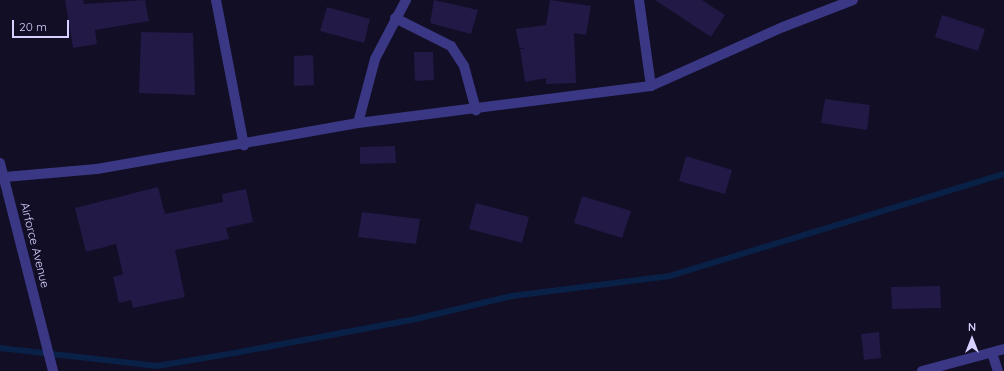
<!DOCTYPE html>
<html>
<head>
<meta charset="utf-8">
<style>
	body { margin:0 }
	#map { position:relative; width:1004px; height:371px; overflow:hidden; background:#120e25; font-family:Quicksand,sans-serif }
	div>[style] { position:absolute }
	.stream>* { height:5.5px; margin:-2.75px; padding:0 2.75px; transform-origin:2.75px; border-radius:2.75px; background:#0a2147 }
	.building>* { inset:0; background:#221946 }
	.minor>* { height:10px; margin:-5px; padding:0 5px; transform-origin:5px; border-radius:5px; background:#3a3885 }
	span { translate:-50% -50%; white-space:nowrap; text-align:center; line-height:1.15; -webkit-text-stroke:4px #120e25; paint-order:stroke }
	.street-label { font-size:12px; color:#d6d1ff }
	.north { position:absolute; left:952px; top:319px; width:40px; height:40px; -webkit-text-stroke:3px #120e25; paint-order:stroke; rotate:0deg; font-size:11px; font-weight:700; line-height:16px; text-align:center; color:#d6d1ff }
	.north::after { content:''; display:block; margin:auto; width:14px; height:18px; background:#d6d1ff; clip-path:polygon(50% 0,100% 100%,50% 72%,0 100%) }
	.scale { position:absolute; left:12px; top:20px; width:57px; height:18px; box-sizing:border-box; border:2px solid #d6d1ff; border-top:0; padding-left:5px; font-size:12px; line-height:14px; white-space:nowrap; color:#d6d1ff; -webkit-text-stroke:3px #120e25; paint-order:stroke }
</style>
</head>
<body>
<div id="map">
	<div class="stream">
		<div style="left:0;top:348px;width:158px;rotate:6.5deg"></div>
		<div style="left:157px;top:366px;width:79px;rotate:-9.5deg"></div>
		<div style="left:235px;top:353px;width:184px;rotate:-10.6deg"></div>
		<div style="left:416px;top:319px;width:99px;rotate:-13.5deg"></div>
		<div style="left:512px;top:296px;width:159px;rotate:-7.2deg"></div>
		<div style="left:670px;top:276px;width:349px;rotate:-17deg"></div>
	</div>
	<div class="building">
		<div style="clip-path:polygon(65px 0,83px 0,84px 4px,145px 0,149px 21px,95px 30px,97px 44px,73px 48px)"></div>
		<div style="clip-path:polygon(434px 0,478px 10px,471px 34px,430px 23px)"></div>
		<div style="clip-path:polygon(550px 0,591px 6px,586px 35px,574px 33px,576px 83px,546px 84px,546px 78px,525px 82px,520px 49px,525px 49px,519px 47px,516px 29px,546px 25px)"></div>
		<div style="clip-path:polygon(655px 0,702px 0,725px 15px,711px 37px)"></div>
		<div style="clip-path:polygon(327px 7px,370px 19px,364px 43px,320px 31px)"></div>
		<div style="clip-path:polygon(942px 15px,985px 29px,978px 51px,935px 37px)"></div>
		<div style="clip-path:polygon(141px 32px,193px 33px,195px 95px,139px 93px)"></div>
		<div style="clip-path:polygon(414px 52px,433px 52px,434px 80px,415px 81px)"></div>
		<div style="clip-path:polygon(313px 55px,314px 85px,294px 86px,294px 56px)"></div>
		<div style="clip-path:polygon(825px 99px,870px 105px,867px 130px,821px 123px)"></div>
		<div style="clip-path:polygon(395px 146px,396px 163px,360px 164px,360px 147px)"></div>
		<div style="clip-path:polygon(686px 156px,732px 170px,725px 194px,679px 181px)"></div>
		<div style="clip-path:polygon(158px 187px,165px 214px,223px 202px,222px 194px,246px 189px,253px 222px,226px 228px,229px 239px,175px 250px,185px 297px,133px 308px,131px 300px,119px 303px,113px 277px,123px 274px,116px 244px,86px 252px,75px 208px)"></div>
		<div style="clip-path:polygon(582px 196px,631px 211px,622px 238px,574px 223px)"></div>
		<div style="clip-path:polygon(476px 203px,529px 217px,522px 243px,469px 229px)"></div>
		<div style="clip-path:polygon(362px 212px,420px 219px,416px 244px,358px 237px)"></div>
		<div style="clip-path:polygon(940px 286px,941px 308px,892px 309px,891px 287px)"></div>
		<div style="clip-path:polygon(879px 332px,881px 358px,864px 360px,861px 334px)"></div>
	</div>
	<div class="minor">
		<div style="left:216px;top:0;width:148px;rotate:79.1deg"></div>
		<div style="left:639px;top:0;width:87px;rotate:82.1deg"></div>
		<div style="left:395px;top:18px;width:63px;rotate:26.6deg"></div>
		<div style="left:451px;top:46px;width:24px;rotate:57deg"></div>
		<div style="left:464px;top:66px;width:46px;rotate:74.7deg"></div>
		<div style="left:358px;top:123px;width:66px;rotate:-75.1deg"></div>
		<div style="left:375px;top:59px;width:67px;rotate:-62.3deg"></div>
		<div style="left:0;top:163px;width:215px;rotate:75.7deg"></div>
		<div style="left:5px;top:177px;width:92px;rotate:-5deg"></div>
		<div style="left:97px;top:169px;width:265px;rotate:-10deg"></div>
		<div style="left:358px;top:123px;width:295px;rotate:-7.2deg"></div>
		<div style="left:651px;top:86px;width:145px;rotate:-24.1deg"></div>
		<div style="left:783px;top:27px;width:75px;rotate:-21.1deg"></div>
		<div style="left:992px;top:353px;width:19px;rotate:72deg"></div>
		<div style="left:922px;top:371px;width:85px;rotate:-15deg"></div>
	</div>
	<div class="street-label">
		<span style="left:35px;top:245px;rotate:76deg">Airforce Avenue</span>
	</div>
	<div class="north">N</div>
	<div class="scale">20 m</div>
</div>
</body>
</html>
